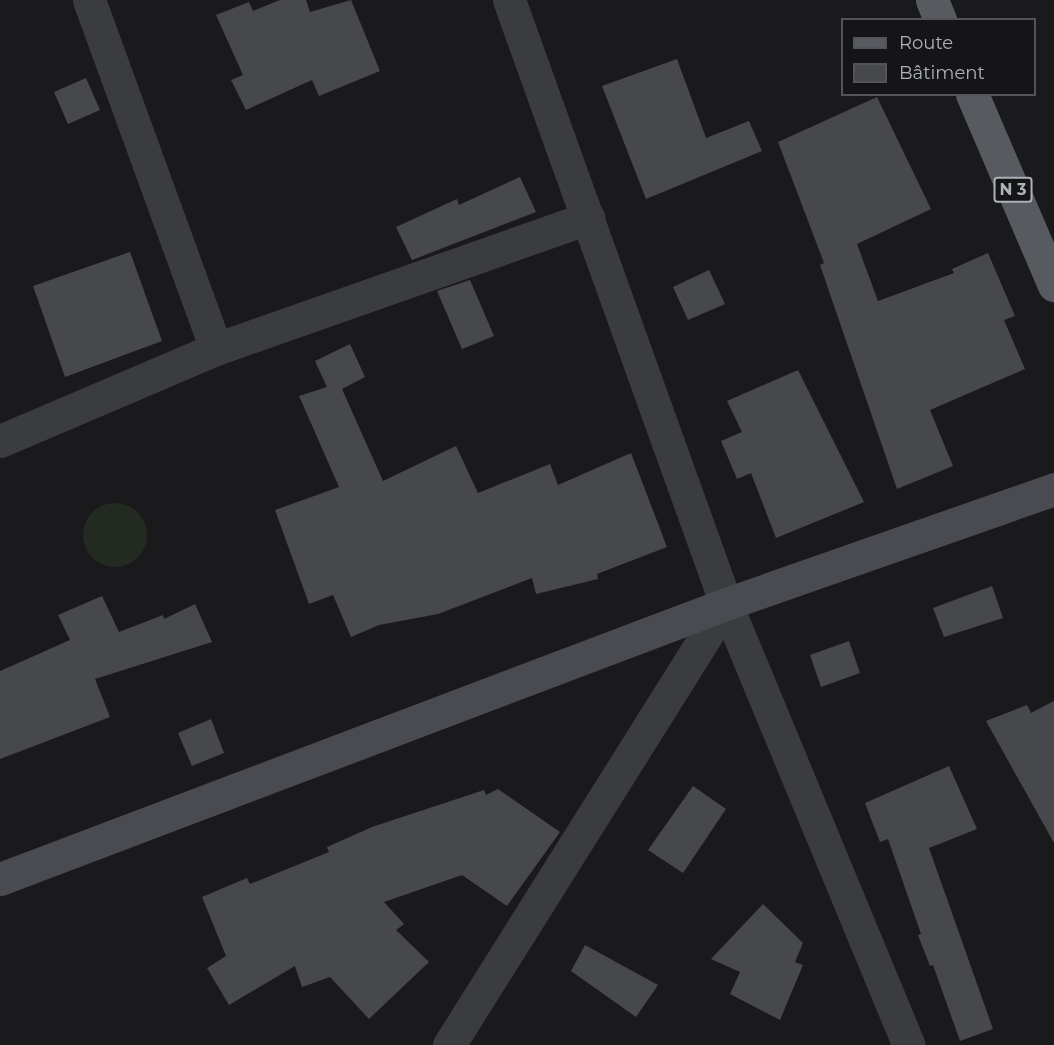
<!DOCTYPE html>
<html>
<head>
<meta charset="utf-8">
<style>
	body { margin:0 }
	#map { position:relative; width:1054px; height:1045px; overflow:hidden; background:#1a1a1c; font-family:Montserrat,sans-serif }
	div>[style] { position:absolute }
	.green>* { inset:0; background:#222a22 }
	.round { border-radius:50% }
	.building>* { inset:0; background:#47484c }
	.street>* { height:33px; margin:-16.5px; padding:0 16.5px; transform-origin:16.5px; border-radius:16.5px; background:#3b3c40 }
	.secondary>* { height:33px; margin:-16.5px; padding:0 16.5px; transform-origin:16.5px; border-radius:16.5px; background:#494b50 }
	.primary>* { height:33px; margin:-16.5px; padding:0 16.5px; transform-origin:16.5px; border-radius:16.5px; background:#575a5f }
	span { translate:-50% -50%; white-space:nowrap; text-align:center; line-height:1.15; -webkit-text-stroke:4.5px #151517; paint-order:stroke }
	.shield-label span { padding:2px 4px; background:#151517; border:2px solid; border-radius:4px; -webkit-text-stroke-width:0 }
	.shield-label { font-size:16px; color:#adb2ba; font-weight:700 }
	.legend { position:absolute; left:841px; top:18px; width:195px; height:78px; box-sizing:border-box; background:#151517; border:2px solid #525458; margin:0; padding:8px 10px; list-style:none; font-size:18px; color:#adb2ba }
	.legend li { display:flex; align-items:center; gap:12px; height:30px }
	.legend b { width:30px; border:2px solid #525458 }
</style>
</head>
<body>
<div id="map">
	<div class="green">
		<div class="round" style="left:83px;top:503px;width:64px;height:64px"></div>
	</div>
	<div class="building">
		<div style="clip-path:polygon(280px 0,306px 0,310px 12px,351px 0,380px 71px,319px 96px,312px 80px,246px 110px,231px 80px,243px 75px,216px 15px,249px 2px,253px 11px)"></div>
		<div style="clip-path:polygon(677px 59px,706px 138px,749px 121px,762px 151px,646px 199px,602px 86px)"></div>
		<div style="clip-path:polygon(86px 78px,100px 110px,68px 124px,54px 92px)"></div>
		<div style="clip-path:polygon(877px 97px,931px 209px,857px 244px,878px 301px,954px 273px,952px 269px,988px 253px,1015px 316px,1004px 320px,1025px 369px,930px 410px,953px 466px,897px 489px,820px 265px,824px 263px,778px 142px)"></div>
		<div style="clip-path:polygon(520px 177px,536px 212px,412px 260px,396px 227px,457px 199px,459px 205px)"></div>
		<div style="clip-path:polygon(130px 252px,162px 341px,65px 377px,33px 286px)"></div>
		<div style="clip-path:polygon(709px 270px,725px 304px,688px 320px,673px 287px)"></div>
		<div style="clip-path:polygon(470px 280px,494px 336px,462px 349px,437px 291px)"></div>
		<div style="clip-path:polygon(350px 344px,365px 377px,342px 389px,383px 481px,456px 446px,478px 493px,550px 464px,558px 485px,631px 453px,667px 547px,597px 574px,598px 579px,536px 594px,532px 578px,438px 614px,379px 625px,351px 637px,333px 595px,309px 604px,275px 510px,339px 487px,299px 396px,327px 387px,315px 361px)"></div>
		<div style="clip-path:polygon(798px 370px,864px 502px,776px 538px,751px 473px,737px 479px,721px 441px,742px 432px,727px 401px)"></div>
		<div style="clip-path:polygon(992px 586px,1003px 618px,944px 637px,933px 608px)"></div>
		<div style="clip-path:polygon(102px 596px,119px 632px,163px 615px,164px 619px,195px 604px,212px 642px,95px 679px,110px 717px,0 759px,0 671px,70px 640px,58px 615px)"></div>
		<div style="clip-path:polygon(849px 641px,860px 673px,821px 687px,810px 655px)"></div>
		<div style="clip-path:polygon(1054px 701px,1054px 843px,986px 721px,1027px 705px,1031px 713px)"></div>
		<div style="clip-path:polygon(211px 719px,224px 753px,192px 766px,178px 733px)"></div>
		<div style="clip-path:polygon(949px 766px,977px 829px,929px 848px,993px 1029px,960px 1041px,933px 965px,930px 966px,918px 935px,921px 934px,888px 839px,880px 842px,865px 803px)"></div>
		<div style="clip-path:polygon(693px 786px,726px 809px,683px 873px,648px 850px)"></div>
		<div style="clip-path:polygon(498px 789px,560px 832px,507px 906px,462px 875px,384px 902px,404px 924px,396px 930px,429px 962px,369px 1019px,330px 977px,302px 987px,295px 966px,229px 1005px,207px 968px,226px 956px,202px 897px,247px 878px,250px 884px,329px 852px,327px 847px,372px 827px,484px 790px,486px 795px)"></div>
		<div style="clip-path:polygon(763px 904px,803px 943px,795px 962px,803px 965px,780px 1020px,730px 994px,740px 972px,711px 959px)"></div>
		<div style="clip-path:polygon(585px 945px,658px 985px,636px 1017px,571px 971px)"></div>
	</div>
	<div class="street">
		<div style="left:89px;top:0;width:371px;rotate:70deg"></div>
		<div style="left:509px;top:0;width:642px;rotate:70.24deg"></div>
		<div style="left:726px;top:604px;width:477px;rotate:67.5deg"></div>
		<div style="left:0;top:441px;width:235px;rotate:-23.1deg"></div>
		<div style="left:216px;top:349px;width:395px;rotate:-19.4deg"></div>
		<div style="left:449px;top:1045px;width:521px;rotate:-57.87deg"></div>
	</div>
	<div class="secondary">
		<div style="left:0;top:879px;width:776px;rotate:-20.75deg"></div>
		<div style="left:726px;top:604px;width:348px;rotate:-19.3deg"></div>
	</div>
	<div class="primary">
		<div style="left:932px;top:0;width:22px;rotate:68deg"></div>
		<div style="left:972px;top:94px;width:208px;rotate:66.8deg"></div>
	</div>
	<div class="shield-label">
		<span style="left:1013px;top:190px">N 3</span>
	</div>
	<ul class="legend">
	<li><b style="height:8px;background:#575a5f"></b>Route</li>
	<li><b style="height:16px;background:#47484c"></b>Bâtiment</li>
	</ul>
</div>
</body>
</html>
